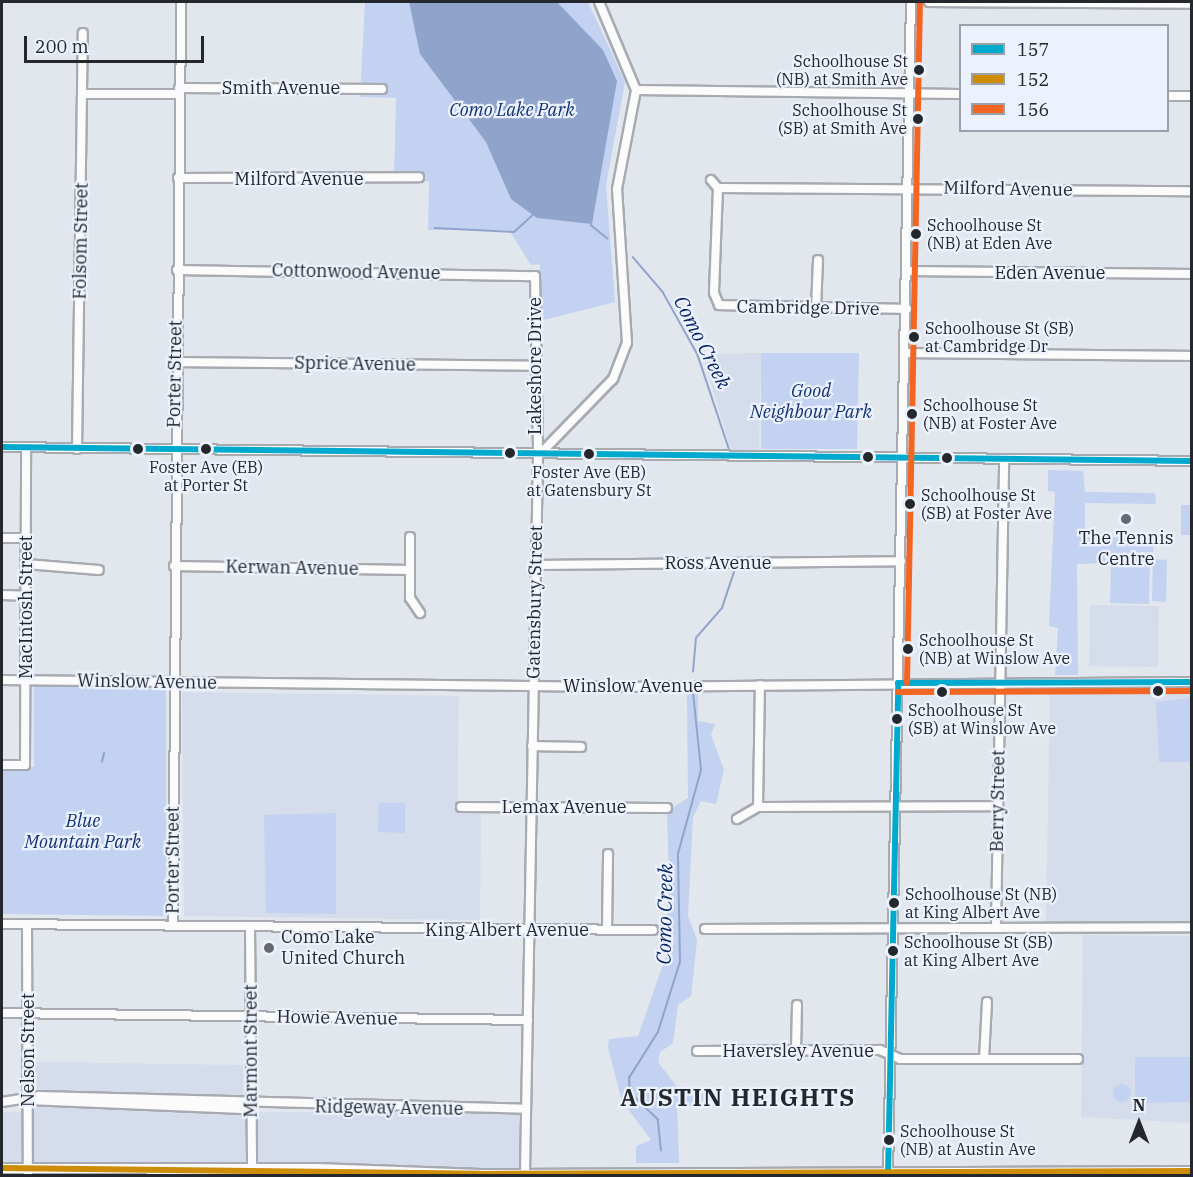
<!DOCTYPE html>
<html>
<head>
<meta charset="utf-8">
<style>
	body { margin:0 }
	#map { position:relative; width:1193px; height:1177px; overflow:hidden; background:#e2e6ed; font-family:"IBM Plex Serif",serif }
	div>[style] { position:absolute }
	.built>* { inset:0; background:#d5dceb }
	.green>* { inset:0; background:#c2d2f0 }
	.round { border-radius:50% }
	.water>* { inset:0; background:#90a4cb }
	.stream>* { height:1.5px; margin:-0.75px; padding:0 0.75px; transform-origin:0.75px; border-radius:0.75px; background:#90a4cb }
	.roads { filter:drop-shadow(2px 0 #a7aab0) drop-shadow(-2px 0 #a7aab0) drop-shadow(0 2px #a7aab0) drop-shadow(0 -2px #a7aab0) }
	.minor>* { height:8px; margin:-4px; padding:0 4px; transform-origin:4px; border-radius:4px; background:#fbfbfc }
	.major>* { height:9px; margin:-4.5px; padding:0 4.5px; transform-origin:4.5px; border-radius:4.5px; background:#fbfbfc }
	.bus-1>* { height:6px; margin:-3px; padding:0 3px; transform-origin:3px; border-radius:3px; background:#00a9ce }
	.bus-2>* { height:6px; margin:-3px; padding:0 3px; transform-origin:3px; border-radius:3px; background:#cd8d09 }
	.bus-3>* { height:6px; margin:-3px; padding:0 3px; transform-origin:3px; border-radius:3px; background:#f26522 }
	.dots>* { width:16px; height:16px; translate:-50% -50%; box-sizing:border-box; border:3px solid #ecf2fd; border-radius:50% }
	span { translate:-50% -50%; white-space:nowrap; text-align:center; line-height:1.15; -webkit-text-stroke:4.5px #ecf2fd; paint-order:stroke }
	.bus-label { font-size:16px; color:#24272c }
	.right { translate:-100% -50%; text-align:right }
	.left { translate:0 -50%; text-align:left }
	.street-label { font-size:18px; color:#24272c }
	.park-label { font-size:18px; color:#143171; font-style:italic }
	.poi-label { font-size:18px; color:#24272c }
	.water-label { font-size:20px; color:#0a2564; font-style:italic }
	.district-label { font-size:24px; color:#24272c; font-weight:700; letter-spacing:1.5px }
	.frame { position:absolute; inset:0; border:3px solid #24272c; pointer-events:none }
	.legend { position:absolute; left:959px; top:24px; width:210px; height:108px; box-sizing:border-box; background:#ecf2fd; border:2px solid #9ca1a9; margin:0; padding:8px 10px; list-style:none; font-size:18px; color:#24272c }
	.legend li { display:flex; align-items:center; gap:12px; height:30px }
	.legend b { width:30px; border:2px solid #9ca1a9 }
	.north { position:absolute; left:1109px; top:1093px; width:60px; height:60px; -webkit-text-stroke:4px #ecf2fd; paint-order:stroke; rotate:0deg; font-size:16px; font-weight:700; line-height:24px; text-align:center; color:#24272c }
	.north::after { content:''; display:block; margin:auto; width:21px; height:27px; background:#24272c; clip-path:polygon(50% 0,100% 100%,50% 72%,0 100%) }
	.scale { position:absolute; left:24px; top:36px; width:180px; height:27px; box-sizing:border-box; border:3px solid #24272c; border-top:0; padding-left:8px; font-size:18px; line-height:21px; white-space:nowrap; color:#24272c; -webkit-text-stroke:4px #ecf2fd; paint-order:stroke }
</style>
</head>
<body>
<div id="map">
	<div class="built">
		<div style="clip-path:polygon(761px 353px,759px 450px,731px 450px,702px 354px)"></div>
		<div style="clip-path:polygon(1090px 605px,1159px 606px,1158px 667px,1089px 666px)"></div>
		<div style="clip-path:polygon(1050px 687px,1191px 687px,1191px 923px,1046px 925px)"></div>
		<div style="clip-path:polygon(182px 692px,459px 696px,457px 809px,481px 809px,480px 920px,184px 916px)"></div>
		<div style="clip-path:polygon(1083px 935px,1191px 936px,1191px 1123px,1081px 1117px)"></div>
		<div style="clip-path:polygon(33px 1062px,243px 1065px,244px 1112px,523px 1112px,525px 1175px,2px 1176px,2px 1112px,33px 1113px)"></div>
	</div>
	<div class="green">
		<div style="clip-path:polygon(365px 2px,588px 2px,625px 82px,606px 185px,615px 302px,539px 321px,540px 264px,531px 265px,509px 230px,428px 230px,429px 181px,394px 181px,396px 98px,360px 97px)"></div>
		<div style="clip-path:polygon(761px 353px,859px 353px,857px 449px,761px 449px)"></div>
		<div style="clip-path:polygon(1048px 470px,1083px 471px,1085px 492px,1155px 493px,1156px 504px,1085px 503px,1085px 537px,1154px 538px,1153px 552px,1123px 553px,1123px 560px,1125px 553px,1150px 554px,1149px 604px,1110px 603px,1111px 563px,1077px 564px,1078px 675px,1055px 675px,1058px 628px,1049px 626px,1055px 492px,1048px 491px)"></div>
		<div style="clip-path:polygon(1181px 505px,1191px 505px,1191px 535px,1181px 535px)"></div>
		<div style="clip-path:polygon(1153px 559px,1167px 560px,1166px 602px,1152px 601px)"></div>
		<div style="clip-path:polygon(34px 686px,166px 689px,166px 916px,2px 914px,2px 767px,34px 767px)"></div>
		<div style="clip-path:polygon(687px 690px,698px 691px,698px 721px,715px 724px,711px 735px,724px 770px,716px 804px,701px 801px,693px 817px,688px 916px,697px 940px,691px 996px,678px 1005px,673px 1043px,660px 1052px,658px 1062px,678px 1088px,705px 1087px,702px 1106px,677px 1105px,679px 1163px,636px 1163px,636px 1146px,651px 1140px,622px 1101px,608px 1048px,609px 1039px,638px 1036px,667px 953px,660px 927px,666px 921px,669px 881px,667px 811px,688px 798px)"></div>
		<div style="clip-path:polygon(1191px 698px,1191px 762px,1159px 762px,1156px 702px)"></div>
		<div style="clip-path:polygon(379px 803px,405px 803px,405px 833px,378px 832px)"></div>
		<div style="clip-path:polygon(336px 813px,336px 914px,266px 913px,264px 815px)"></div>
		<div style="clip-path:polygon(1135px 1057px,1191px 1057px,1191px 1102px,1135px 1103px)"></div>
		<div class="round" style="left:1113px;top:1084px;width:18px;height:18px"></div>
	</div>
	<div class="water">
		<div style="clip-path:polygon(409px 2px,557px 2px,603px 50px,617px 81px,592px 224px,537px 218px,511px 199px,486px 142px,420px 54px)"></div>
	</div>
	<div class="stream">
		<div style="left:591px;top:225px;width:21px;rotate:39deg"></div>
		<div style="left:435px;top:228px;width:79px;rotate:2.9deg"></div>
		<div style="left:514px;top:232px;width:24px;rotate:-42deg"></div>
		<div style="left:633px;top:257px;width:46px;rotate:49.4deg"></div>
		<div style="left:663px;top:292px;width:72px;rotate:60.9deg"></div>
		<div style="left:698px;top:355px;width:98px;rotate:71.6deg"></div>
		<div style="left:693px;top:672px;width:34px;rotate:-85deg"></div>
		<div style="left:696px;top:638px;width:40px;rotate:-49deg"></div>
		<div style="left:722px;top:608px;width:41px;rotate:-71.6deg"></div>
		<div style="left:102px;top:762px;width:9px;rotate:-77deg"></div>
		<div style="left:661px;top:1151px;width:31px;rotate:-96deg"></div>
		<div style="left:658px;top:1120px;width:39px;rotate:-136deg"></div>
		<div style="left:630px;top:1093px;width:15px;rotate:-94deg"></div>
		<div style="left:629px;top:1078px;width:54px;rotate:-57.8deg"></div>
		<div style="left:658px;top:1032px;width:73px;rotate:-72.6deg"></div>
		<div style="left:680px;top:962px;width:108px;rotate:-91.1deg"></div>
		<div style="left:678px;top:854px;width:87px;rotate:-74.7deg"></div>
		<div style="left:701px;top:770px;width:77px;rotate:-95.9deg"></div>
	</div>
	<div class="roads">
		<div class="minor">
			<div style="left:929px;top:2px;width:263px;rotate:0.4deg"></div>
			<div style="left:179px;top:88px;width:203px;rotate:0.3deg"></div>
			<div style="left:636px;top:90px;width:324px;rotate:0.7deg"></div>
			<div style="left:83px;top:94px;width:96px"></div>
			<div style="left:1168px;top:96px;width:24px"></div>
			<div style="left:178px;top:178px;width:241px;rotate:-0.2deg"></div>
			<div style="left:711px;top:180px;width:11px;rotate:49deg"></div>
			<div style="left:718px;top:188px;width:474px;rotate:0.4deg"></div>
			<div style="left:718px;top:188px;width:105px;rotate:92.2deg"></div>
			<div style="left:714px;top:293px;width:13px;rotate:67deg"></div>
			<div style="left:719px;top:305px;width:188px;rotate:1.2deg"></div>
			<div style="left:177px;top:270px;width:358px;rotate:1deg"></div>
			<div style="left:535px;top:276px;width:180px;rotate:89deg"></div>
			<div style="left:538px;top:456px;width:718px;rotate:91.04deg"></div>
			<div style="left:908px;top:271px;width:284px;rotate:0.6deg"></div>
			<div style="left:816px;top:308px;width:48px;rotate:-87.6deg"></div>
			<div style="left:906px;top:353px;width:286px;rotate:0.6deg"></div>
			<div style="left:175px;top:362px;width:359px;rotate:0.6deg"></div>
			<div style="left:2px;top:447px;width:1190px;rotate:0.67deg"></div>
			<div style="left:77px;top:449px;width:416px;rotate:-89.2deg"></div>
			<div style="left:538px;top:456px;width:107px;rotate:-45.8deg"></div>
			<div style="left:613px;top:379px;width:39px;rotate:-69deg"></div>
			<div style="left:627px;top:343px;width:154px;rotate:-93.7deg"></div>
			<div style="left:617px;top:189px;width:101px;rotate:-79.1deg"></div>
			<div style="left:636px;top:90px;width:95px;rotate:-112.8deg"></div>
			<div style="left:410px;top:537px;width:61px;rotate:90deg"></div>
			<div style="left:410px;top:598px;width:18px;rotate:56deg"></div>
			<div style="left:2px;top:538px;width:24px"></div>
			<div style="left:26px;top:564px;width:73px;rotate:4.7deg"></div>
			<div style="left:536px;top:565px;width:365px;rotate:-0.6deg"></div>
			<div style="left:174px;top:566px;width:235px;rotate:1deg"></div>
			<div style="left:2px;top:595px;width:24px;rotate:2deg"></div>
			<div style="left:2px;top:680px;width:613px;rotate:0.65deg"></div>
			<div style="left:615px;top:687px;width:577px;rotate:-0.5deg"></div>
			<div style="left:532px;top:746px;width:49px;rotate:1.2deg"></div>
			<div style="left:2px;top:765px;width:23px"></div>
			<div style="left:25px;top:765px;width:317px;rotate:-89.8deg"></div>
			<div style="left:461px;top:807px;width:206px;rotate:0.3deg"></div>
			<div style="left:758px;top:807px;width:239px;rotate:-0.2deg"></div>
			<div style="left:737px;top:819px;width:24px;rotate:-30deg"></div>
			<div style="left:758px;top:807px;width:122px;rotate:-89.1deg"></div>
			<div style="left:2px;top:924px;width:651px;rotate:0.53deg"></div>
			<div style="left:27px;top:924px;width:252px;rotate:89.8deg"></div>
			<div style="left:173px;top:926px;width:924px;rotate:-89.5deg"></div>
			<div style="left:250px;top:927px;width:240px;rotate:89.5deg"></div>
			<div style="left:996px;top:928px;width:469px;rotate:-89deg"></div>
			<div style="left:705px;top:929px;width:487px;rotate:-0.2deg"></div>
			<div style="left:607px;top:930px;width:76px;rotate:-89.2deg"></div>
			<div style="left:2px;top:1013px;width:526px;rotate:0.76deg"></div>
			<div style="left:796px;top:1050px;width:45px;rotate:-88.7deg"></div>
			<div style="left:697px;top:1051px;width:183px;rotate:-0.3deg"></div>
			<div style="left:880px;top:1050px;width:22px;rotate:24deg"></div>
			<div style="left:900px;top:1059px;width:178px"></div>
			<div style="left:984px;top:1059px;width:57px;rotate:-87deg"></div>
			<div style="left:28px;top:1100px;width:215px;rotate:2.4deg"></div>
			<div style="left:243px;top:1109px;width:9px;rotate:-27deg"></div>
			<div style="left:2px;top:1102px;width:37px;rotate:-9deg"></div>
			<div style="left:39px;top:1096px;width:487px;rotate:1.5deg"></div>
			<div style="left:888px;top:1176px;width:1174px;rotate:-88.88deg"></div>
		</div>
		<div class="major">
			<div style="left:2px;top:1168px;width:314px"></div>
			<div style="left:316px;top:1168px;width:164px;rotate:2.1deg"></div>
			<div style="left:480px;top:1174px;width:712px;rotate:-0.24deg"></div>
			<div style="left:150px;top:1176px;width:121px"></div>
		</div>
	</div>
	<div class="bus-1">
		<div style="left:2px;top:447px;width:1190px;rotate:0.67deg"></div>
		<div style="left:898px;top:683px;width:294px;rotate:-0.2deg"></div>
		<div style="left:888px;top:1176px;width:493px;rotate:-88.8deg"></div>
	</div>
	<div class="bus-2">
		<div style="left:2px;top:1168px;width:478px;rotate:0.7deg"></div>
		<div style="left:480px;top:1174px;width:712px;rotate:-0.24deg"></div>
	</div>
	<div class="bus-3">
		<div style="left:907px;top:683px;width:681px;rotate:-88.91deg"></div>
		<div style="left:898px;top:692px;width:294px;rotate:-0.2deg"></div>
	</div>
	<div class="dots">
		<div style="left:919px;top:70px;background:#24272c"></div>
		<div style="left:918px;top:119px;background:#24272c"></div>
		<div style="left:916px;top:234px;background:#24272c"></div>
		<div style="left:914px;top:337px;background:#24272c"></div>
		<div style="left:912px;top:414px;background:#24272c"></div>
		<div style="left:138px;top:449px;background:#24272c"></div>
		<div style="left:206px;top:449px;background:#24272c"></div>
		<div style="left:510px;top:453px;background:#24272c"></div>
		<div style="left:589px;top:454px;background:#24272c"></div>
		<div style="left:868px;top:457px;background:#24272c"></div>
		<div style="left:947px;top:458px;background:#24272c"></div>
		<div style="left:910px;top:504px;background:#24272c"></div>
		<div style="left:1126px;top:519px;background:#666a70"></div>
		<div style="left:908px;top:649px;background:#24272c"></div>
		<div style="left:1158px;top:691px;background:#24272c"></div>
		<div style="left:942px;top:692px;background:#24272c"></div>
		<div style="left:897px;top:719px;background:#24272c"></div>
		<div style="left:894px;top:903px;background:#24272c"></div>
		<div style="left:269px;top:948px;background:#666a70"></div>
		<div style="left:893px;top:951px;background:#24272c"></div>
		<div style="left:889px;top:1140px;background:#24272c"></div>
	</div>
	<div class="bus-label">
		<span class="right" style="left:908px;top:70px">Schoolhouse St<br>(NB) at Smith Ave</span>
		<span class="right" style="left:907px;top:119px">Schoolhouse St<br>(SB) at Smith Ave</span>
		<span class="left" style="left:927px;top:234px">Schoolhouse St<br>(NB) at Eden Ave</span>
		<span class="left" style="left:925px;top:337px">Schoolhouse St (SB)<br>at Cambridge Dr</span>
		<span class="left" style="left:923px;top:414px">Schoolhouse St<br>(NB) at Foster Ave</span>
		<span style="left:206px;top:476px">Foster Ave (EB)<br>at Porter St</span>
		<span style="left:589px;top:481px">Foster Ave (EB)<br>at Gatensbury St</span>
		<span class="left" style="left:921px;top:504px">Schoolhouse St<br>(SB) at Foster Ave</span>
		<span class="left" style="left:919px;top:649px">Schoolhouse St<br>(NB) at Winslow Ave</span>
		<span class="left" style="left:908px;top:719px">Schoolhouse St<br>(SB) at Winslow Ave</span>
		<span class="left" style="left:905px;top:903px">Schoolhouse St (NB)<br>at King Albert Ave</span>
		<span class="left" style="left:904px;top:951px">Schoolhouse St (SB)<br>at King Albert Ave</span>
		<span class="left" style="left:900px;top:1140px">Schoolhouse St<br>(NB) at Austin Ave</span>
	</div>
	<div class="street-label">
		<span style="left:281px;top:88px">Smith Avenue</span>
		<span style="left:299px;top:179px">Milford Avenue</span>
		<span style="left:1008px;top:189px;rotate:1deg">Milford Avenue</span>
		<span style="left:81px;top:241px;rotate:-89deg">Folsom Street</span>
		<span style="left:356px;top:272px;rotate:1deg">Cottonwood Avenue</span>
		<span style="left:1050px;top:273px">Eden Avenue</span>
		<span style="left:808px;top:308px;rotate:1deg">Cambridge Drive</span>
		<span style="left:355px;top:364px;rotate:1deg">Sprice Avenue</span>
		<span style="left:535px;top:366px;rotate:-90deg">Lakeshore Drive</span>
		<span style="left:175px;top:374px;rotate:-89deg">Porter Street</span>
		<span style="left:718px;top:563px">Ross Avenue</span>
		<span style="left:292px;top:568px;rotate:1deg">Kerwan Avenue</span>
		<span style="left:535px;top:602px;rotate:-89deg">Gatensbury Street</span>
		<span style="left:26px;top:607px;rotate:-90deg">MacIntosh Street</span>
		<span style="left:147px;top:682px;rotate:1deg">Winslow Avenue</span>
		<span style="left:633px;top:686px">Winslow Avenue</span>
		<span style="left:998px;top:801px;rotate:-89deg">Berry Street</span>
		<span style="left:564px;top:807px">Lemax Avenue</span>
		<span style="left:173px;top:860px;rotate:-90deg">Porter Street</span>
		<span style="left:507px;top:930px">King Albert Avenue</span>
		<span style="left:337px;top:1018px;rotate:1deg">Howie Avenue</span>
		<span style="left:28px;top:1050px;rotate:-90deg">Nelson Street</span>
		<span style="left:251px;top:1051px;rotate:-90deg">Marmont Street</span>
		<span style="left:798px;top:1051px">Haversley Avenue</span>
		<span style="left:389px;top:1108px;rotate:1deg">Ridgeway Avenue</span>
	</div>
	<div class="park-label">
		<span style="left:512px;top:110px">Como Lake Park</span>
		<span style="left:811px;top:402px">Good<br>Neighbour Park</span>
		<span style="left:83px;top:832px">Blue<br>Mountain Park</span>
	</div>
	<div class="poi-label">
		<span style="left:1126px;top:549px">The Tennis<br>Centre</span>
		<span class="left" style="left:281px;top:948px">Como Lake<br>United Church</span>
	</div>
	<div class="water-label">
		<span style="left:703px;top:342px;rotate:63deg">Como Creek</span>
		<span style="left:664px;top:914px;rotate:-89deg">Como Creek</span>
	</div>
	<div class="district-label">
		<span style="left:738px;top:1098px">AUSTIN HEIGHTS</span>
	</div>
	<div class="frame"></div>
	<ul class="legend">
	<li><b style="height:8px;background:#00a9ce"></b>157</li>
	<li><b style="height:8px;background:#cd8d09"></b>152</li>
	<li><b style="height:8px;background:#f26522"></b>156</li>
	</ul>
	<div class="north">N</div>
	<div class="scale">200 m</div>
</div>
</body>
</html>
